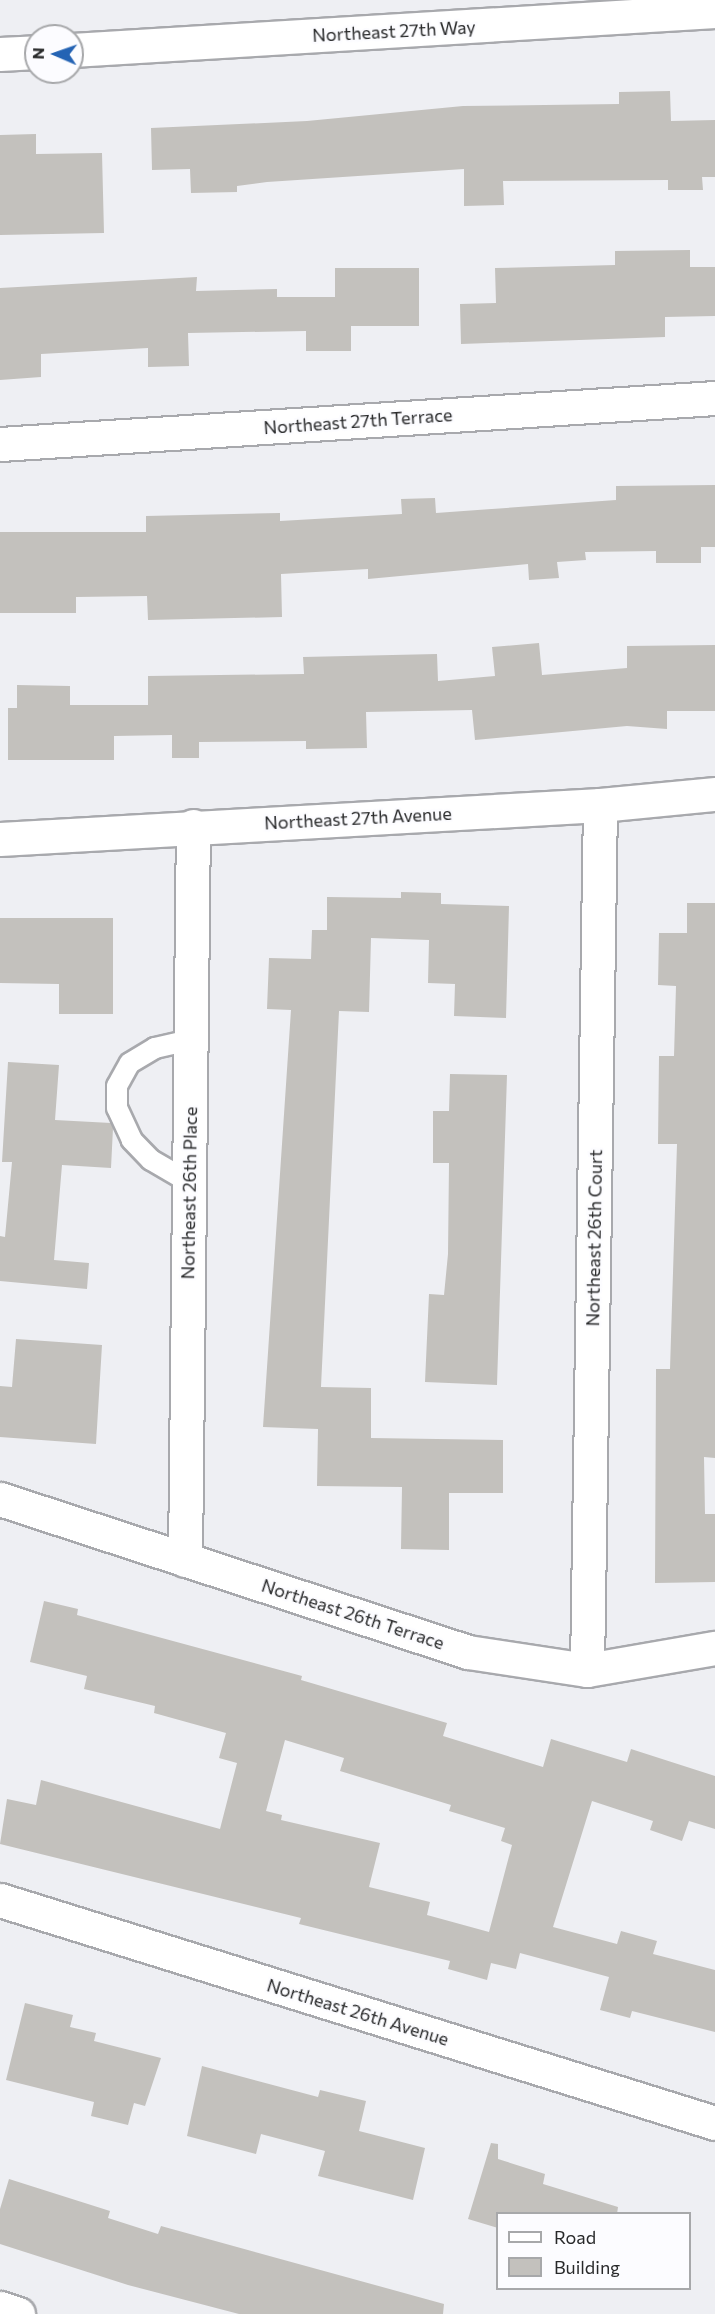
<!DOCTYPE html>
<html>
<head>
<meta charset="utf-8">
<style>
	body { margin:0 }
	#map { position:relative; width:715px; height:2314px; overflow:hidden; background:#eeeff3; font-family:Commissioner,sans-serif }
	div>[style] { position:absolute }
	.building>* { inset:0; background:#c3c1bd }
	.roads { filter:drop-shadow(2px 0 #a8a9ad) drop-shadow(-2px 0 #a8a9ad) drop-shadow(0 2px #a8a9ad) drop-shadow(0 -2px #a8a9ad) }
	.service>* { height:20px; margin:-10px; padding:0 10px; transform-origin:10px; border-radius:10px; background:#fff }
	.minor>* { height:33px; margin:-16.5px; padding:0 16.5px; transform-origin:16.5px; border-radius:16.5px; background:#fff }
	span { translate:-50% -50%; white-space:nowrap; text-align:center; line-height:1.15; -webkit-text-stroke:4.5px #fcfcff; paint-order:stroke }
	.street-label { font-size:18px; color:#28292a }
	.legend { position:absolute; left:496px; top:2212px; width:195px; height:78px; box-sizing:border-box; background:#fcfcff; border:2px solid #a7a8aa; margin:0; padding:8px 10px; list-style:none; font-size:18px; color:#28292a }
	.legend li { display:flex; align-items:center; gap:12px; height:30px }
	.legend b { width:30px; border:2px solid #a7a8aa }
	.north { position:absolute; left:24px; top:24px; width:60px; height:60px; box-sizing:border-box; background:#fcfcff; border:2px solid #a7a8aa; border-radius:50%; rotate:272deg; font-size:16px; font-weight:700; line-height:24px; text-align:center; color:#28292a }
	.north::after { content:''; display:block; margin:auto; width:21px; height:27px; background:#2463b4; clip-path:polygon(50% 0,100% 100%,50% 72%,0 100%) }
</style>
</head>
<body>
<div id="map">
	<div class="building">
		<div style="clip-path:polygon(670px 91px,671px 121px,715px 120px,715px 177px,702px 177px,703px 190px,668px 190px,668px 180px,503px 181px,504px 205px,464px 206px,464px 169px,267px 182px,237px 186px,237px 192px,191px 193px,190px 169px,152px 170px,151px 128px,307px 121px,463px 106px,619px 104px,619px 92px)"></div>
		<div style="clip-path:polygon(36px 134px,36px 154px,102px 153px,104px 233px,0 235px,0 135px)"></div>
		<div style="clip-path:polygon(690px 250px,690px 267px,715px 267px,715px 316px,665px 317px,665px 337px,461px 344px,460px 304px,496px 303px,495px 268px,615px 265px,615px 251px)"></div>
		<div style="clip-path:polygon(335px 268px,419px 268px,419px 326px,351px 326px,351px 351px,306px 351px,306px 331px,188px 333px,189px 366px,148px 367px,148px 348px,41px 354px,41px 377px,0 380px,0 288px,197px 277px,196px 291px,277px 289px,277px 297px,335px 297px)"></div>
		<div style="clip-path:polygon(715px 485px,715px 547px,701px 547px,701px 563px,656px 563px,656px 551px,585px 552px,586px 560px,557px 562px,559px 578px,529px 580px,528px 564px,368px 579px,368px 569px,281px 574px,282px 617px,148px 620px,147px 596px,76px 597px,76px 613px,0 613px,0 532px,146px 532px,146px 516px,280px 513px,280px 521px,402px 514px,401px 499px,435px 498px,436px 513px,616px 500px,616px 486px)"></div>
		<div style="clip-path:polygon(539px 643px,542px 675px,627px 668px,627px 646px,715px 645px,715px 711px,667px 711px,667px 729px,627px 726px,475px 740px,472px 710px,366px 712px,367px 748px,306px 749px,306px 741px,199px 742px,199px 758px,172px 758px,172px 735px,114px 736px,114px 760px,8px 760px,8px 708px,17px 708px,17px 685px,70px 686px,70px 705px,148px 705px,148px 676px,304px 674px,303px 657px,437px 654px,438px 681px,495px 676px,492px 647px)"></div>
		<div style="clip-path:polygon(401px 892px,441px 893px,441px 904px,509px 906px,506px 1018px,454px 1016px,455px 984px,428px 983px,429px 940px,371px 938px,369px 1012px,339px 1011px,321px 1387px,371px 1388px,371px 1438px,503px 1440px,503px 1493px,449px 1493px,449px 1550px,401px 1549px,402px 1487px,317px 1486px,318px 1429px,263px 1427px,291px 1010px,267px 1009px,269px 958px,311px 959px,312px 930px,327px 930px,327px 897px,401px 898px)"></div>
		<div style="clip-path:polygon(687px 903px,715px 903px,715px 1458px,704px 1457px,705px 1514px,715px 1514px,715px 1582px,655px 1583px,656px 1369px,670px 1369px,677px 1144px,658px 1144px,659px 1056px,674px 1056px,676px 986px,658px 985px,659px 933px,687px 933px)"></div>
		<div style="clip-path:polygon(0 918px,113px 918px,113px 1014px,59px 1014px,59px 984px,0 983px)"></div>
		<div style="clip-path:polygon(8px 1062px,59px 1065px,55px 1120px,111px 1123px,113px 1128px,111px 1168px,62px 1165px,54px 1260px,89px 1263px,87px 1289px,0 1281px,0 1236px,5px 1237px,12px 1162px,2px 1162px)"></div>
		<div style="clip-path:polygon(450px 1074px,507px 1075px,497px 1385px,425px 1382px,429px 1294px,444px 1295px,448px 1254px,449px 1163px,433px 1163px,433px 1111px,449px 1111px)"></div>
		<div style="clip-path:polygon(16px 1339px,102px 1345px,96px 1444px,0 1437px,0 1386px,12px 1387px)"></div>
		<div style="clip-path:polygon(evenodd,44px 1601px,78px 1609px,77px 1615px,302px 1676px,301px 1680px,447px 1723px,443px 1736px,543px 1767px,551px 1739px,627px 1762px,631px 1749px,715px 1776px,715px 1829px,689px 1821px,682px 1841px,650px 1830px,653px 1821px,592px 1801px,553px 1927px,617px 1944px,621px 1931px,657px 1941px,653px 1954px,715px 1970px,715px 2032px,632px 2011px,630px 2018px,600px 2010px,609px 1977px,520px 1953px,516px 1969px,491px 1963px,487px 1980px,448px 1969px,450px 1961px,299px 1924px,301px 1918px,0 1844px,7px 1799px,36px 1805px,41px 1780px,220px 1829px,237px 1763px,219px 1758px,226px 1733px,154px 1713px,155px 1706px,84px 1689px,87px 1676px,30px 1662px,44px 1601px,285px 1740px,344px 1758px,340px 1771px,451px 1805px,449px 1811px,505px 1828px,501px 1841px,512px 1845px,489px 1932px,427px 1915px,430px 1902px,369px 1887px,380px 1843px,281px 1820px,282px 1815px,266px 1811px,285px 1740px)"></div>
		<div style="clip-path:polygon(25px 2003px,73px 2015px,70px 2027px,96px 2033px,94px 2041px,161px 2058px,145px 2106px,134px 2103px,128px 2125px,91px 2116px,94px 2102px,6px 2080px)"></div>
		<div style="clip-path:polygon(202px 2066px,318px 2097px,320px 2090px,366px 2101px,359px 2131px,425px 2148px,413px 2200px,318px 2176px,325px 2151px,261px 2134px,256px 2154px,187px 2136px)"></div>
		<div style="clip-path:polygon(491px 2143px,498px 2144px,498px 2159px,545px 2174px,543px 2184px,618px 2207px,617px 2214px,498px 2214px,498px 2228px,468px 2219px)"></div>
		<div style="clip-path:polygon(9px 2179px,110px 2211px,108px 2218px,158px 2234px,161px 2226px,444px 2304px,443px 2314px,239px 2314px,128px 2285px,0 2244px,0 2209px)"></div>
	</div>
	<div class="roads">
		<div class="service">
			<div style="left:189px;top:1182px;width:44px;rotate:-149.9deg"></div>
			<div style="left:151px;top:1160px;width:28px;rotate:-134deg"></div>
			<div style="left:132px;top:1140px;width:35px;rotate:-115deg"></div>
			<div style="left:117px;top:1108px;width:22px;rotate:-90deg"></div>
			<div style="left:117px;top:1086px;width:26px;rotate:-61deg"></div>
			<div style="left:130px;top:1063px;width:29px;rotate:-31deg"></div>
			<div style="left:155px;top:1048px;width:37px;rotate:-13deg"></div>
		</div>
		<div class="minor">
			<div style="left:72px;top:50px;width:644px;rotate:-3.47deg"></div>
			<div style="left:0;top:54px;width:36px;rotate:-3deg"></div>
			<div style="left:0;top:444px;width:716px;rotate:-3.68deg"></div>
			<div style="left:0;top:839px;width:601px;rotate:-3.24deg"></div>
			<div style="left:600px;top:805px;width:116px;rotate:-5.5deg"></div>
			<div style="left:0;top:1499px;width:492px;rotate:18.1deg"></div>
			<div style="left:468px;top:1652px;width:120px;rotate:8.6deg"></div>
			<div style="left:587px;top:1670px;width:130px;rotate:-9.8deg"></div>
			<div style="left:185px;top:1560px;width:734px;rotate:-89.38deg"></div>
			<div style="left:587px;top:1670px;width:865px;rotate:-89.14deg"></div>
			<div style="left:0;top:1900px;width:749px;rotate:17.32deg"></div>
			<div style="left:0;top:2308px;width:19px;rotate:18deg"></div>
		</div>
	</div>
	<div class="street-label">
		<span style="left:394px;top:31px;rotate:-3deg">Northeast 27th Way</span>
		<span style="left:358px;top:421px;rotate:-4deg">Northeast 27th Terrace</span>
		<span style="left:358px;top:818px;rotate:-3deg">Northeast 27th Avenue</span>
		<span style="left:189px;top:1193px;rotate:-89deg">Northeast 26th Place</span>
		<span style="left:594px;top:1238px;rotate:-89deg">Northeast 26th Court</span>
		<span style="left:353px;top:1614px;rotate:18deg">Northeast 26th Terrace</span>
		<span style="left:358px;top:2012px;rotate:17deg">Northeast 26th Avenue</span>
	</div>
	<ul class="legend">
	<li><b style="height:8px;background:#fff"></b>Road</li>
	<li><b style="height:16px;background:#c3c1bd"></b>Building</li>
	</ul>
	<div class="north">N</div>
</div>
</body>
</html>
